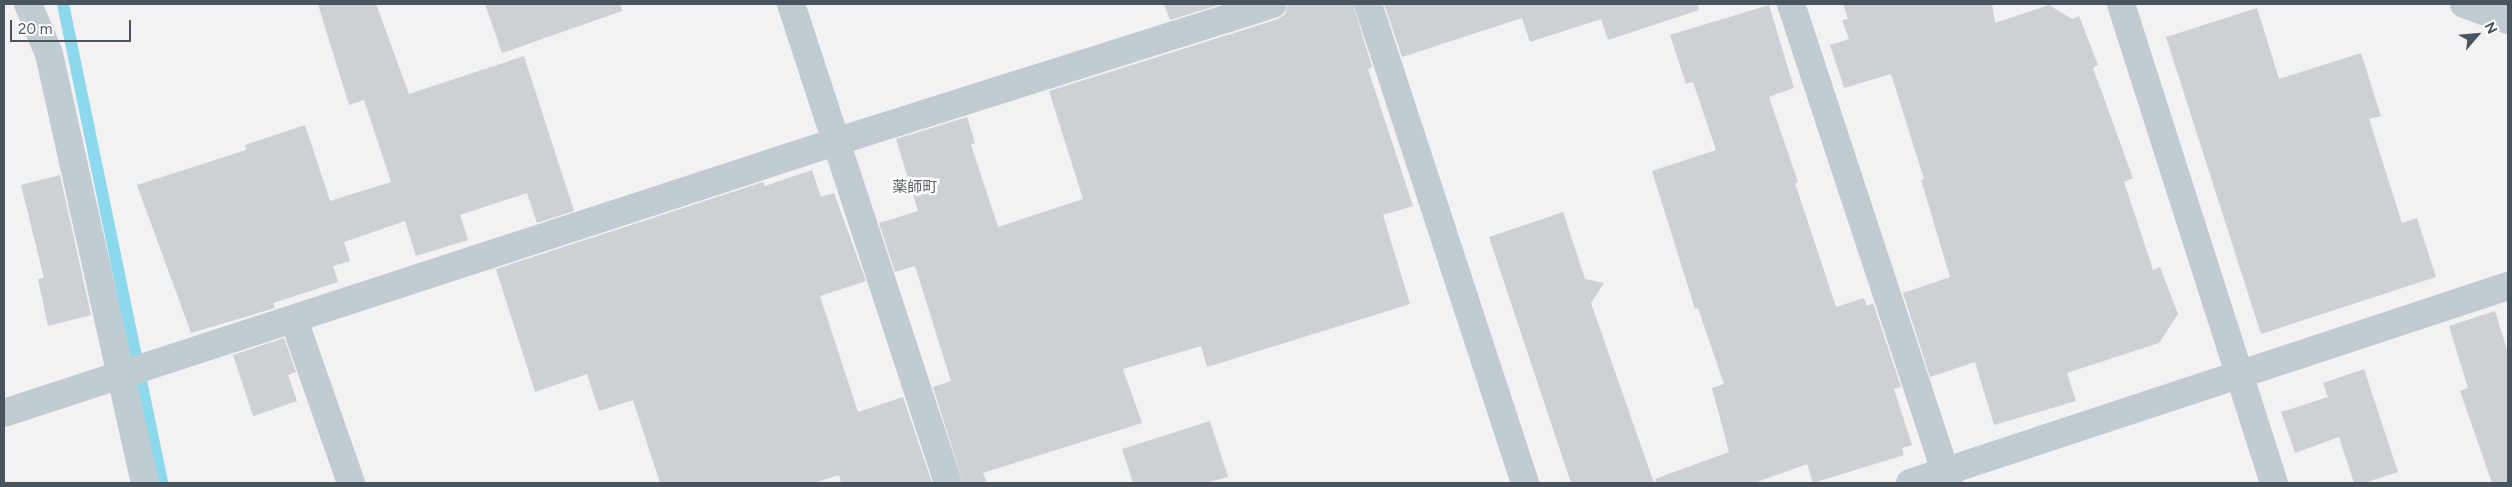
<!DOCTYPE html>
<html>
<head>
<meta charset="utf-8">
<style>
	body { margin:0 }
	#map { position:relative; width:2512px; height:487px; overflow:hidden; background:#f3f1f1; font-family:Figtree,"Noto Sans JP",sans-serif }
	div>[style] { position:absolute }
	.stream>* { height:12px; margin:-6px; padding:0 6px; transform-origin:6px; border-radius:6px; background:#8cd9ed }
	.building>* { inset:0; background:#cdd0d5 }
	.minor>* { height:28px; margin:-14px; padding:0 14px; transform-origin:14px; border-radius:14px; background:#c1cbd2 }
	span { translate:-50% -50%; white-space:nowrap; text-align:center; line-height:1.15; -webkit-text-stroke:5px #fff; paint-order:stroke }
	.quarter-label { font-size:15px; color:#5d6166 }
	.frame { position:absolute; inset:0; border:5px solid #48545e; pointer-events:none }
	.north { position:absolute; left:2452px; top:10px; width:50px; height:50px; -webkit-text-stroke:4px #fff; paint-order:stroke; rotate:63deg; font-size:14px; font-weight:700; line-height:20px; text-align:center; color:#48545e }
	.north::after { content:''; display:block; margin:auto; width:18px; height:22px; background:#48545e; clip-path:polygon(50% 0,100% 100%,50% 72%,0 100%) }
	.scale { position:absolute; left:10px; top:20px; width:121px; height:22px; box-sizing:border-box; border:2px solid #48545e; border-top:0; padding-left:6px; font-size:15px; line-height:18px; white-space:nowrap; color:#48545e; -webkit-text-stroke:4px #fff; paint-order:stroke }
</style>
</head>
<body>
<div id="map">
	<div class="stream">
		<div style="left:63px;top:4px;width:489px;rotate:78.3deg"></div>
	</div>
	<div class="building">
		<div style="clip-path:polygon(318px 4px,376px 4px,409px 94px,524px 56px,574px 211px,537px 223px,527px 193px,460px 215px,468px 240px,416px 256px,405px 221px,344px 242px,350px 261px,333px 266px,338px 282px,273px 303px,275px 308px,191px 333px,137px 185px,246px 150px,245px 145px,305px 125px,330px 201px,391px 182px,364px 100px,349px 105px)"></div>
		<div style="clip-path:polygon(485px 4px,621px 4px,622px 11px,502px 53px)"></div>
		<div style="clip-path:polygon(1164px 4px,1222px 4px,1170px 20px)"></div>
		<div style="clip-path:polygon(1288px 4px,1353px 4px,1372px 67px,1368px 69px,1413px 206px,1383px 215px,1410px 304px,1207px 367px,1201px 346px,1123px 369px,1142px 423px,983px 473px,987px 483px,963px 483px,933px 387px,951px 381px,915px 266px,895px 272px,879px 223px,918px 211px,896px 139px,967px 117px,975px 143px,971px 145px,998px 227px,1083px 199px,1049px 91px,1278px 19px,1285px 14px)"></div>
		<div style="clip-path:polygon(1384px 4px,1698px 4px,1699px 10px,1608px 40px,1601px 19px,1530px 42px,1522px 18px,1402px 57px)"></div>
		<div style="clip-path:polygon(1843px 4px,1992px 4px,1995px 23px,2049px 5px,2072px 19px,2079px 16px,2098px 65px,2093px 68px,2133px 178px,2124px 182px,2153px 270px,2160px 267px,2178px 314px,2159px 343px,2067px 373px,2076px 401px,1994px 425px,1975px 362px,1930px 377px,1903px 293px,1950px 277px,1921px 180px,1924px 179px,1891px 74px,1844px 88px,1830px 45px,1849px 39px,1842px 20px,1848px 19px)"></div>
		<div style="clip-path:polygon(1769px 5px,1794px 88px,1769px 97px,1798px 182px,1795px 183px,1836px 307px,1864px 298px,1867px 306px,1873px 303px,1901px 387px,1894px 389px,1912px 445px,1902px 448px,1904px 455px,1813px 483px,1807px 464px,1754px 483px,1656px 483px,1655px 479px,1729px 452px,1712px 388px,1724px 384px,1698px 308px,1695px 309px,1652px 171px,1716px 150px,1693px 82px,1686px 84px,1670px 35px)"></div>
		<div style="clip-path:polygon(2257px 8px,2279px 79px,2361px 53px,2381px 116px,2369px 119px,2402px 223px,2417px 218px,2436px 277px,2261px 334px,2166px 37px)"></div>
		<div style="clip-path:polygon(812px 170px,821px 197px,834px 193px,866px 281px,820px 296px,858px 412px,903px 397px,932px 483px,841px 483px,839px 475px,814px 483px,660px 483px,633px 400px,599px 411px,587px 374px,535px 392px,496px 269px,763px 182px,765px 186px)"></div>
		<div style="clip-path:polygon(60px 175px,91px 315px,48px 326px,38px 279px,44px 278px,21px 185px)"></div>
		<div style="clip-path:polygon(1563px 212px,1585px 279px,1604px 283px,1591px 303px,1654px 483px,1571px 483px,1489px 237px)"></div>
		<div style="clip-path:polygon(2495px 311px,2508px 353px,2508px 483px,2492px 483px,2460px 391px,2468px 388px,2449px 326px)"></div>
		<div style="clip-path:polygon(284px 338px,296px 372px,288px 375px,297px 401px,253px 416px,233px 355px)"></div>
		<div style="clip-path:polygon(2364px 369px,2398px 472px,2364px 483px,2354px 483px,2339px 437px,2295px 453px,2281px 412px,2328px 397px,2323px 383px)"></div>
		<div style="clip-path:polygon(1210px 421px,1228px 477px,1206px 483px,1133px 483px,1122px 449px)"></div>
	</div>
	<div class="minor">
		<div style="left:28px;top:4px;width:54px;rotate:67.2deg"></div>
		<div style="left:49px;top:54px;width:440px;rotate:77.4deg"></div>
		<div style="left:791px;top:4px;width:504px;rotate:71.85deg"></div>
		<div style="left:1368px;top:4px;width:504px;rotate:71.85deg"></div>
		<div style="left:1791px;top:4px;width:504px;rotate:71.74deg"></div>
		<div style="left:2121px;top:4px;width:503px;rotate:72.29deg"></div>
		<div style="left:2464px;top:4px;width:47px;rotate:20deg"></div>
		<div style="left:294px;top:320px;width:173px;rotate:70.7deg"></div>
		<div style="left:4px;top:413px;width:874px;rotate:-18.06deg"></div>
		<div style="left:835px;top:142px;width:459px;rotate:-17.5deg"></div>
		<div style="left:1910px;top:483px;width:630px;rotate:-18.23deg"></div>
	</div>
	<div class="quarter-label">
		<span style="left:915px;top:188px">薬師町</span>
	</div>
	<div class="frame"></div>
	<div class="north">N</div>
	<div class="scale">20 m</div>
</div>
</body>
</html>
